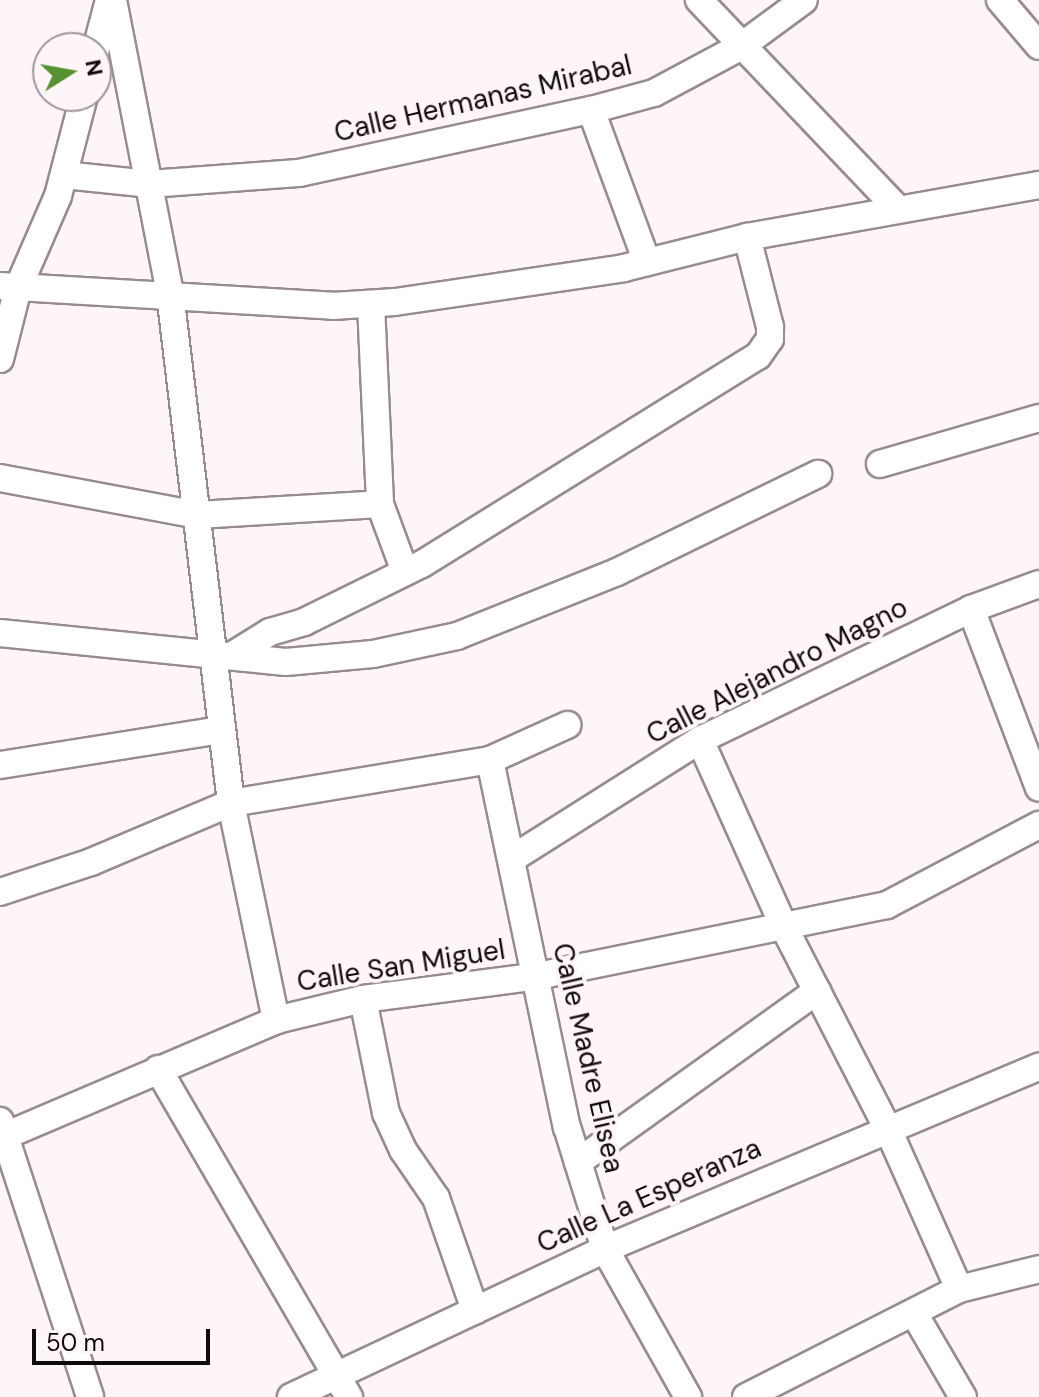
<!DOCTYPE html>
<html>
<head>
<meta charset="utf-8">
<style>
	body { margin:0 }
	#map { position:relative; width:1039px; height:1397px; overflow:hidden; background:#fef5f9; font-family:"DM Sans",sans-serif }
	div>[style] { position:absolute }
	.roads { filter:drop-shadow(2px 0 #978b91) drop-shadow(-2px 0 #978b91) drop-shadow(0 2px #978b91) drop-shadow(0 -2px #978b91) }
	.street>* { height:26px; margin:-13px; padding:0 13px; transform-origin:13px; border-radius:13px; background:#fff }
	span { translate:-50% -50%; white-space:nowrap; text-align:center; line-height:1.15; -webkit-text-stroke:8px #fef5f9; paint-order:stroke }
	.street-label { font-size:28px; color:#0f0a0d }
	.north { position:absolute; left:32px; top:32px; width:80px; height:80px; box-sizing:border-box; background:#fef5f9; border:2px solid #9e979b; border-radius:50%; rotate:79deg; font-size:22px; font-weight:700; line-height:32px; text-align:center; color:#0f0a0d }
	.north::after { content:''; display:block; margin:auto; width:28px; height:36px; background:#569232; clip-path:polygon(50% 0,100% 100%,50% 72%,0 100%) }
	.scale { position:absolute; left:32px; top:1329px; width:178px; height:36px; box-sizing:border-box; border:4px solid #0f0a0d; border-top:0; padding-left:10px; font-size:24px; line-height:28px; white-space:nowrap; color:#0f0a0d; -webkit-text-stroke:6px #fef5f9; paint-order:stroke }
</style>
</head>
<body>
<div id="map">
	<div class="roads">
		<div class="street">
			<div style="left:113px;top:0;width:298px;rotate:79deg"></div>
			<div style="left:170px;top:293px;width:514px;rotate:83.18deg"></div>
			<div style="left:231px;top:803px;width:222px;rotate:78.3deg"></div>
			<div style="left:699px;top:0;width:289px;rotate:46.4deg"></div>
			<div style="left:1000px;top:0;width:60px;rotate:49.7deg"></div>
			<div style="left:96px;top:49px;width:51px;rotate:-75.1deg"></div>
			<div style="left:591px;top:110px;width:162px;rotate:69.8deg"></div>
			<div style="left:64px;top:175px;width:85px;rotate:6deg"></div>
			<div style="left:149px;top:184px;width:150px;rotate:-4.2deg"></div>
			<div style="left:299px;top:173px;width:299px;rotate:-12.2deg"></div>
			<div style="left:591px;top:110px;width:65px;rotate:-15.1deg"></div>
			<div style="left:654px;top:93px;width:98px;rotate:-28.1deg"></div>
			<div style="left:740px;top:47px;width:79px;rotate:-36.3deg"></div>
			<div style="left:0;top:286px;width:334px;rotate:3.4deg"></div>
			<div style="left:333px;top:306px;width:62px;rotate:-3.7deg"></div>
			<div style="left:395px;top:302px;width:232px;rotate:-8.4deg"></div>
			<div style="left:624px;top:268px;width:127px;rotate:-14.1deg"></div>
			<div style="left:747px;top:237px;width:297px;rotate:-10.1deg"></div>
			<div style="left:371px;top:304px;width:200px;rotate:87.4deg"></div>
			<div style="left:380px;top:504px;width:72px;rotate:69.8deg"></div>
			<div style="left:0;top:359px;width:73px;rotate:-75.8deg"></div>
			<div style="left:18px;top:288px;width:100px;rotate:-66.5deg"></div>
			<div style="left:58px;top:196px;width:103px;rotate:-75.4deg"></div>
			<div style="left:880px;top:464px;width:166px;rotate:-16.1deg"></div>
			<div style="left:0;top:478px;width:200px;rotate:10.6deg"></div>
			<div style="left:197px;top:515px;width:183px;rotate:-3.4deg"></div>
			<div style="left:971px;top:609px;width:191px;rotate:69.2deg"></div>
			<div style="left:0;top:633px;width:287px;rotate:5.8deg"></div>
			<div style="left:286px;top:662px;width:87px;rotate:-5.3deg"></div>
			<div style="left:373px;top:654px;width:86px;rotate:-12.1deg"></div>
			<div style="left:457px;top:636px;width:172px;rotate:-21.8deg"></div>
			<div style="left:617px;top:572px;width:224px;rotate:-26deg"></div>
			<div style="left:231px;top:656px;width:46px;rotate:-31.6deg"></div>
			<div style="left:270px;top:632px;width:35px;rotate:-16deg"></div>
			<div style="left:304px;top:622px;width:131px;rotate:-26.2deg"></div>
			<div style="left:422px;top:564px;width:395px;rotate:-31.8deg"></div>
			<div style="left:758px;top:356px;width:21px;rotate:-55deg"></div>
			<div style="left:770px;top:339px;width:12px;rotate:-90deg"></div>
			<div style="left:770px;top:327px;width:93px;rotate:-104.3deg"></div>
			<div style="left:700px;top:740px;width:205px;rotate:65.8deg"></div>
			<div style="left:784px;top:927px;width:225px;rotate:62.8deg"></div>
			<div style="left:887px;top:1127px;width:177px;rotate:66deg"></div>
			<div style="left:490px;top:760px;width:375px;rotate:78.2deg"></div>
			<div style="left:567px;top:1127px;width:128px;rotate:72.7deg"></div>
			<div style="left:605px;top:1249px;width:170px;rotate:60.7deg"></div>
			<div style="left:0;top:765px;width:224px;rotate:-9deg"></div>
			<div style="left:513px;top:858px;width:221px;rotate:-32.3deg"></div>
			<div style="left:700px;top:740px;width:301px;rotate:-25.8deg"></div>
			<div style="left:971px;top:609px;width:72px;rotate:-20.2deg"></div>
			<div style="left:0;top:892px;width:96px;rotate:-18.2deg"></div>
			<div style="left:91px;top:862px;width:152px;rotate:-22.9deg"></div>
			<div style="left:231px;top:803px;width:263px;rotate:-9.4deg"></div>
			<div style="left:490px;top:760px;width:85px;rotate:-24.4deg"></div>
			<div style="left:363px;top:999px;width:116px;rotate:78.6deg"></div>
			<div style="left:386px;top:1113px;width:41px;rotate:65.3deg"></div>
			<div style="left:403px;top:1150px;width:58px;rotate:55.5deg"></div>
			<div style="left:436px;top:1198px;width:119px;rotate:70.8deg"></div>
			<div style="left:158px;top:1069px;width:380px;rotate:59.8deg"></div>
			<div style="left:0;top:1121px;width:290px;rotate:71.9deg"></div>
			<div style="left:0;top:1138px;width:300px;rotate:-23.1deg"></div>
			<div style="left:276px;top:1020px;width:89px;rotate:-13.6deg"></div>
			<div style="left:363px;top:999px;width:171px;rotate:-7.4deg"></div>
			<div style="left:533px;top:977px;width:361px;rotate:-11.5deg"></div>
			<div style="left:887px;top:905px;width:172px;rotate:-27.8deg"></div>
			<div style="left:578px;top:1162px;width:294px;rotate:-35.6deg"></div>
			<div style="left:915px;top:1315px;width:95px;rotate:59.7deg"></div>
			<div style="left:291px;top:1397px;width:347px;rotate:-25.2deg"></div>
			<div style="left:605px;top:1249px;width:471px;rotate:-22.8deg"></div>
			<div style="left:746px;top:1397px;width:239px;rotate:-26.9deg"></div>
			<div style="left:959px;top:1289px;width:82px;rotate:-14deg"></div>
		</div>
	</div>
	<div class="street-label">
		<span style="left:483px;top:99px;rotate:-13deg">Calle Hermanas Mirabal</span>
		<span style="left:777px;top:671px;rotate:-27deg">Calle Alejandro Magno</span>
		<span style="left:401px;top:966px;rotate:-9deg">Calle San Miguel</span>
		<span style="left:588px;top:1058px;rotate:77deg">Calle Madre Elisea</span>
		<span style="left:649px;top:1196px;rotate:-24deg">Calle La Esperanza</span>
	</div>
	<div class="north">N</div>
	<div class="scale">50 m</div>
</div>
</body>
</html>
